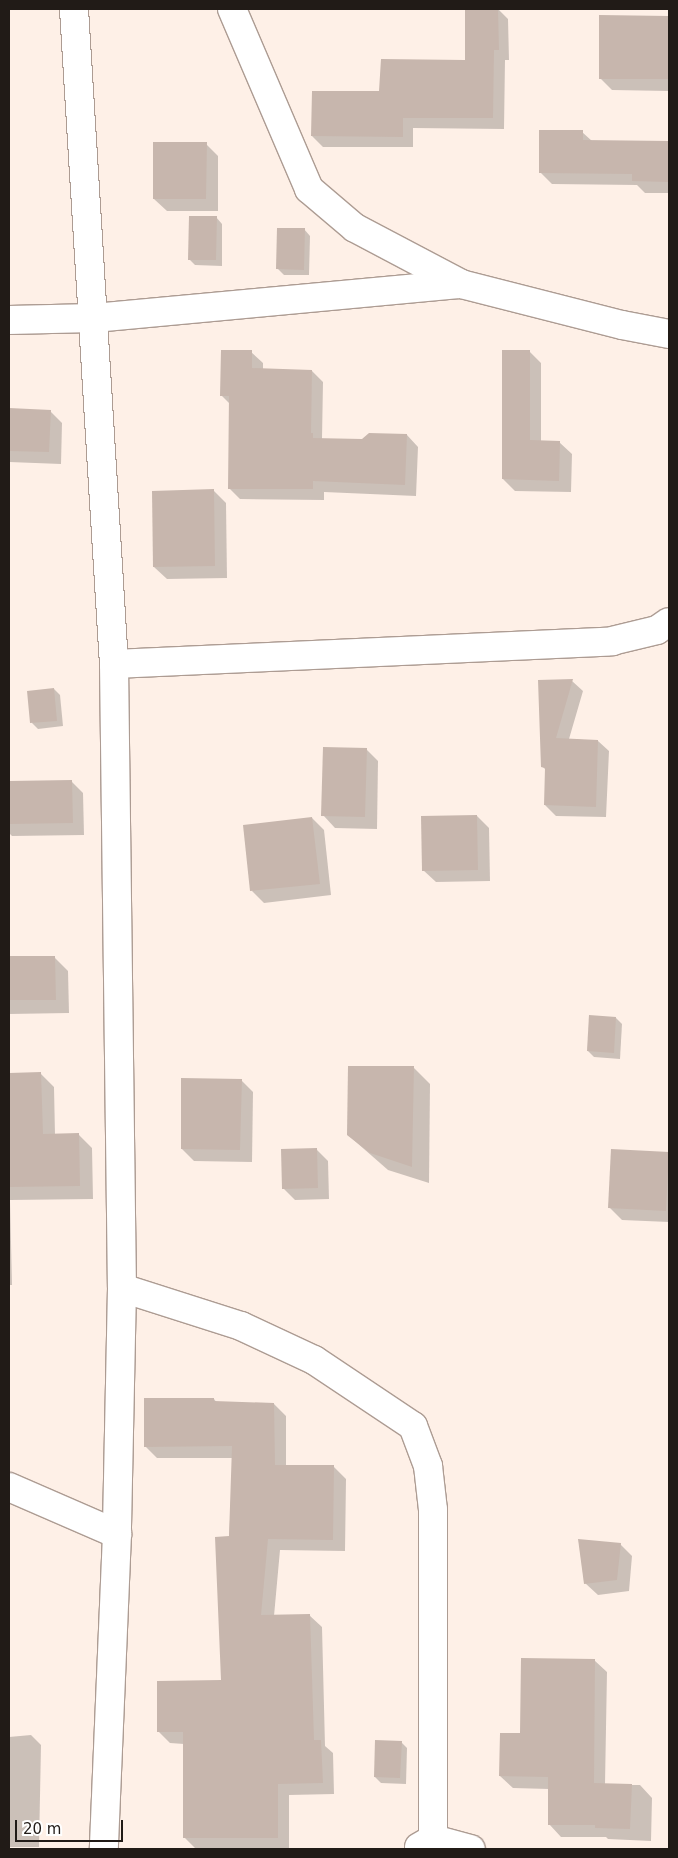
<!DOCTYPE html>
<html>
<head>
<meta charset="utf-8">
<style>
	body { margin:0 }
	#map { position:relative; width:678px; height:1858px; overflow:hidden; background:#fef0e7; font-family:"DejaVu Sans",sans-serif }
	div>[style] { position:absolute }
	.shadow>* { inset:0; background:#0003 }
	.building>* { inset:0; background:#c7b6ad }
	.roads { filter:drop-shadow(1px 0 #ad9c93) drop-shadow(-1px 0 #ad9c93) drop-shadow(0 1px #ad9c93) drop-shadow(0 -1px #ad9c93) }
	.minor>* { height:28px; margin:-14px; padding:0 14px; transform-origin:14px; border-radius:14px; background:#fff }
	span { translate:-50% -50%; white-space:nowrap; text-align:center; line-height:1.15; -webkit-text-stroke:4px #fff; paint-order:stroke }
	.frame { position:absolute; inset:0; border:10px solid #211b17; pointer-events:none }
	.scale { position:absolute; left:15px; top:1820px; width:108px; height:22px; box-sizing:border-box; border:2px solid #211b17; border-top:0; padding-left:6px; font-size:15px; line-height:18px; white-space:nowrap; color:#211b17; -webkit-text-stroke:4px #fff; paint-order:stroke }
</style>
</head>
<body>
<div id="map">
	<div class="shadow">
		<div style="clip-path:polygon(466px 9px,498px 9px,508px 19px,509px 60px,505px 60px,504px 129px,413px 128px,413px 147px,323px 147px,312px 136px,381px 93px,466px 61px)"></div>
		<div style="clip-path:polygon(601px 17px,669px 17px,669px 91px,612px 90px,600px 78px)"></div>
		<div style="clip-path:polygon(582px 132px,592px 141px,669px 142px,669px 193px,645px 193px,637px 185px,552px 184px,540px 172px)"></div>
		<div style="clip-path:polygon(206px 144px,218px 156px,218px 211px,167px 211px,154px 199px)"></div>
		<div style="clip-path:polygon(216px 217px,222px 224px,222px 266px,195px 265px,189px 259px)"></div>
		<div style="clip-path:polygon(304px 229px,310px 236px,309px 275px,284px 275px,278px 269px)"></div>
		<div style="clip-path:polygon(529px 351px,541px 363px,541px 442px,559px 442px,572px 454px,571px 492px,515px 491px,503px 479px)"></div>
		<div style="clip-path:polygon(251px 352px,263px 363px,263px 369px,312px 371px,323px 382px,322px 439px,362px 440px,407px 435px,418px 447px,416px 496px,324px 492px,324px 500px,240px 499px,229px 488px,230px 404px,222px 396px)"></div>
		<div style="clip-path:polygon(9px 410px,50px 411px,62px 423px,61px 464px,9px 462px)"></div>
		<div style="clip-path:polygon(214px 491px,226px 503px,227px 578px,167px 579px,154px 567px)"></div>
		<div style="clip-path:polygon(572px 681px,583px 691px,569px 739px,598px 741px,609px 751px,606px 817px,556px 816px,545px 805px,546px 770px,543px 767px)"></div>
		<div style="clip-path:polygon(54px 689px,60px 695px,63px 726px,38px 729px,32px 723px)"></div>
		<div style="clip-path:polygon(366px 749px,378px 761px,377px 829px,335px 828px,323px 815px)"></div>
		<div style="clip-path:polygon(71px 781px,83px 793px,84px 835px,12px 836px,9px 833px,9px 782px)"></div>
		<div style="clip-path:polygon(477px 816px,489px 828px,490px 881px,436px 882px,423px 870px)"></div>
		<div style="clip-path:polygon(312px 818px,324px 830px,331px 895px,264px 903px,252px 891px)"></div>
		<div style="clip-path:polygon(54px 957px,68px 971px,69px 1013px,9px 1014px,9px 958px)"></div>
		<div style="clip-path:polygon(616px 1018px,622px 1024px,620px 1059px,594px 1057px,588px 1051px)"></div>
		<div style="clip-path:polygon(413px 1067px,430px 1084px,429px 1183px,388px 1170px,348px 1135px)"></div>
		<div style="clip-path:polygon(40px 1073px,54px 1087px,55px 1135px,79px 1135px,92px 1148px,93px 1199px,10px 1200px,12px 1285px,9px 1285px,9px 1075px)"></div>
		<div style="clip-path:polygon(241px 1080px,253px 1092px,252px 1162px,194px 1161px,182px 1149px)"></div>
		<div style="clip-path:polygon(316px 1149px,328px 1161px,329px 1199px,295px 1200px,283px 1188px)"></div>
		<div style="clip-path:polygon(612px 1150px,669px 1153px,669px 1222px,622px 1220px,610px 1208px)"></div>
		<div style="clip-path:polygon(214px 1399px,217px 1403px,274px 1404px,286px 1416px,286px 1466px,334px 1467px,346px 1479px,345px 1551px,280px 1550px,274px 1616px,309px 1615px,322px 1627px,325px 1746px,333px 1753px,334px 1794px,289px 1795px,289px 1849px,196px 1849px,184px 1837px,184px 1744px,170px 1743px,158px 1731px,222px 1682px,233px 1458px,157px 1458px,145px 1446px)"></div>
		<div style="clip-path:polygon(620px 1544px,632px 1556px,629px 1591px,598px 1595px,585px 1583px)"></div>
		<div style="clip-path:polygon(594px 1660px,607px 1672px,605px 1785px,640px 1785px,652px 1798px,651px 1841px,608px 1839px,606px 1837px,561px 1837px,549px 1824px,549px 1789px,513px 1788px,500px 1776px,521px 1735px)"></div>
		<div style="clip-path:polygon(31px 1735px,41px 1745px,39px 1847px,9px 1847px,9px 1737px)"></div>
		<div style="clip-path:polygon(401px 1742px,407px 1748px,406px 1784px,381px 1783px,375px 1777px)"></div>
	</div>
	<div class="building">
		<div style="clip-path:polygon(465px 9px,498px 9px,499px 50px,494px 50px,493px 118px,403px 118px,403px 137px,311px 136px,312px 91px,379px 91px,381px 59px,465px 60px)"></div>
		<div style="clip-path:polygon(599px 15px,669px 16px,669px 79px,599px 79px)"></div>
		<div style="clip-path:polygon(539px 130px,583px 130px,583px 140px,669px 141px,669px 182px,632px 181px,632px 174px,539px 173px)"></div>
		<div style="clip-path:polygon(153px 142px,207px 142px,206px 199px,153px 199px)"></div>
		<div style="clip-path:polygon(189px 216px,217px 216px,216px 260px,188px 260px)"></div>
		<div style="clip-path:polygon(277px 228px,305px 228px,304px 270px,276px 269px)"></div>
		<div style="clip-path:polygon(221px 350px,252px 350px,252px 368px,312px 370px,311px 433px,313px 433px,313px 438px,362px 439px,369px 433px,407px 434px,405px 485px,313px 481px,313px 489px,228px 489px,229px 396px,220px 396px)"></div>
		<div style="clip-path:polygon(502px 350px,530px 350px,530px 440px,560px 441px,559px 481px,502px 479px)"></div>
		<div style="clip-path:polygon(9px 408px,51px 410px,49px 452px,9px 451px)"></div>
		<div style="clip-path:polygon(214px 489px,215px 566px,153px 567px,152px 491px)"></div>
		<div style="clip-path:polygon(573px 679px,556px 738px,598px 740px,596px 807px,544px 805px,545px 768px,541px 767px,538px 680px)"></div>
		<div style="clip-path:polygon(54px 688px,57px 721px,30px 723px,27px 691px)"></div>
		<div style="clip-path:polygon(323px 747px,367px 748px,365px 817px,321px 816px)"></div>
		<div style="clip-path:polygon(72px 780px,73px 823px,9px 824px,9px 781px)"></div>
		<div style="clip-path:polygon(477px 815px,478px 870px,422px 871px,421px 816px)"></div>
		<div style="clip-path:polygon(312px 817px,320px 884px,250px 891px,243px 825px)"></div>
		<div style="clip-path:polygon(9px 956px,55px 956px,56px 1000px,9px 1000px)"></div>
		<div style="clip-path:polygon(589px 1015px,616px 1017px,614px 1053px,587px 1051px)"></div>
		<div style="clip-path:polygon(348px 1066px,414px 1066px,412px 1167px,370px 1153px,347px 1135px)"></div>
		<div style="clip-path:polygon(41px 1072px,43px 1134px,79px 1133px,80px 1186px,9px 1187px,9px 1073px)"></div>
		<div style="clip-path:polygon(181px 1078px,242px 1079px,240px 1150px,181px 1149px)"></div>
		<div style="clip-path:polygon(317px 1148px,318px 1188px,282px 1189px,281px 1149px)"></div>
		<div style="clip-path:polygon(611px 1149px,669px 1152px,666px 1211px,608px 1208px)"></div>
		<div style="clip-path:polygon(144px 1398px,214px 1398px,214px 1401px,274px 1403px,275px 1465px,334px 1465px,333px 1540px,268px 1539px,261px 1615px,310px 1614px,314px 1740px,321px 1740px,323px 1783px,278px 1784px,278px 1838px,183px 1838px,183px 1732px,157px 1732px,157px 1681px,221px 1680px,215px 1537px,229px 1536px,232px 1446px,144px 1447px)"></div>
		<div style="clip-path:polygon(578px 1539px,621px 1543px,617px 1580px,584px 1584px)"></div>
		<div style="clip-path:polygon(521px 1658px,595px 1659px,594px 1783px,632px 1784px,630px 1829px,595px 1828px,595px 1825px,548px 1825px,548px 1777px,499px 1776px,500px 1733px,520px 1733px)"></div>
		<div style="clip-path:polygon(375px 1740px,402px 1741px,400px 1778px,374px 1777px)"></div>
	</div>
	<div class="roads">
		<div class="minor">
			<div style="left:74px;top:9px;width:656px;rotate:86.51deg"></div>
			<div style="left:114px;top:664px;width:624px;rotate:89.27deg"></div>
			<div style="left:122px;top:1288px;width:246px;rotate:91.2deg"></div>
			<div style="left:117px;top:1534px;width:315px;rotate:92.4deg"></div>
			<div style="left:232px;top:9px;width:196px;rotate:66.8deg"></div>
			<div style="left:309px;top:189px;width:60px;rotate:40.3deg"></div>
			<div style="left:355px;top:228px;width:120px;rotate:27.8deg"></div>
			<div style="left:461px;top:284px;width:166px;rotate:14.3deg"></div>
			<div style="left:622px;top:325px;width:48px;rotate:10.8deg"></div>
			<div style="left:9px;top:320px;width:85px;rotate:-1.3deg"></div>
			<div style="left:94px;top:318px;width:369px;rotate:-5.3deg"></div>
			<div style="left:114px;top:664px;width:499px;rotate:-2.6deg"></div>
			<div style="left:612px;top:641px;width:46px;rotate:-13.7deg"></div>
			<div style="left:657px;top:630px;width:14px;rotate:-34deg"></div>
			<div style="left:122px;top:1288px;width:125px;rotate:17.7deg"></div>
			<div style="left:241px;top:1326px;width:81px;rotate:25deg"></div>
			<div style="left:314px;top:1360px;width:119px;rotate:33.7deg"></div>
			<div style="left:413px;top:1426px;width:43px;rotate:69.4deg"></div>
			<div style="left:428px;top:1466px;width:44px;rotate:83.5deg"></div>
			<div style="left:433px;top:1510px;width:339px;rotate:90deg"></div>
			<div style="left:9px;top:1487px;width:118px;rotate:23.5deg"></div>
			<div style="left:419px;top:1847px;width:16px;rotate:-30deg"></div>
			<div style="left:433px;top:1839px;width:39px;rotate:15deg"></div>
		</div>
	</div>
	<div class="frame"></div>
	<div class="scale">20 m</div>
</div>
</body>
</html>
